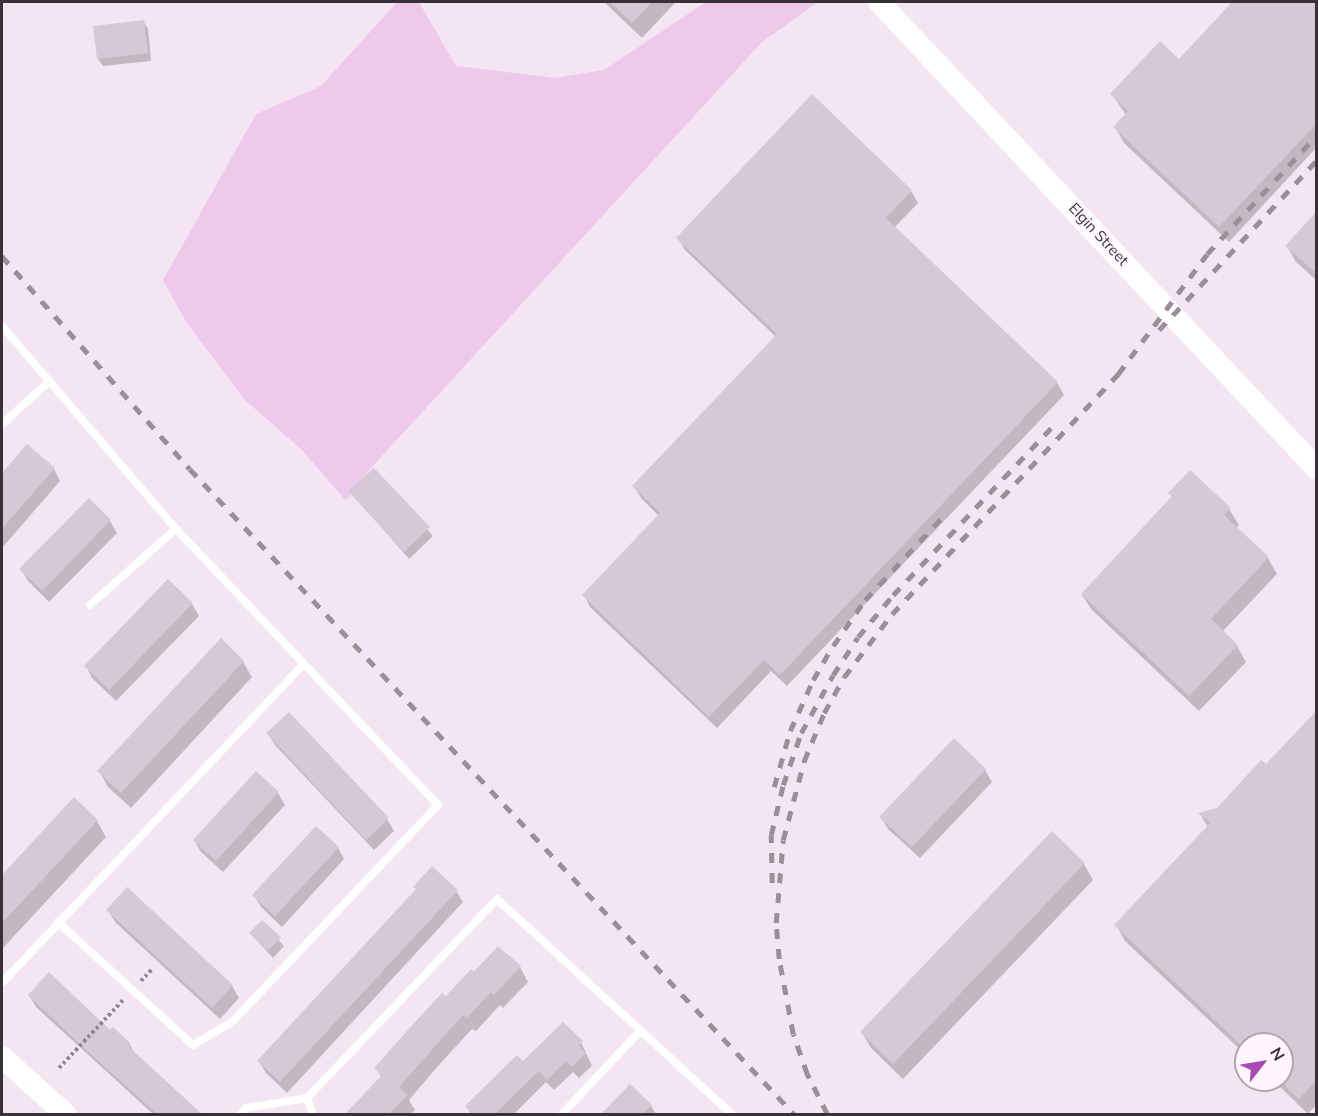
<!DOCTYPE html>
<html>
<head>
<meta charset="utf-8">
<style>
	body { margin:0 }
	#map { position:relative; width:1318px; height:1116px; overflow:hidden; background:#f4e5f3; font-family:Mulish,sans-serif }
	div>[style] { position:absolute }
	.green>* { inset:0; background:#efc9eb }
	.shadow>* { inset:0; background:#0003 }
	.building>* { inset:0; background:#d6c8d5 }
	.path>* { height:4px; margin-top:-2px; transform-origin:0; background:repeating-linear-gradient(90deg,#918791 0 3px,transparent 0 6px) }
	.lane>* { height:8px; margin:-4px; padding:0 4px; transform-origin:4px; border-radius:4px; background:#fff }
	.secondary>* { height:22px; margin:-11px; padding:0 11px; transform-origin:11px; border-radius:11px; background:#fff }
	.rail>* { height:4.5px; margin-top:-2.25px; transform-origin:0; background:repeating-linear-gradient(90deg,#9a8f99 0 10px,transparent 0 20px) }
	span { translate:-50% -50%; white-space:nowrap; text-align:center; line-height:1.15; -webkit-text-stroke:5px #fef5fd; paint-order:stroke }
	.street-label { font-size:15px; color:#383238 }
	.frame { position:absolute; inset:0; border:3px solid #383238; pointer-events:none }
	.north { position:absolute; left:1234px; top:1032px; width:60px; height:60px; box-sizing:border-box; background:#fef5fd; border:2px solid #afa7ae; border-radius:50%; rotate:59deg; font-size:16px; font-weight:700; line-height:24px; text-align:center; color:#383238 }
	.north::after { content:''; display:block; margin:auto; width:21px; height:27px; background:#aa4ab3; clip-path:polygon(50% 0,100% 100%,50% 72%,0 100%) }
</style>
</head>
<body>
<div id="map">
	<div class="green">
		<div style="clip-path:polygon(397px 2px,419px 2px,456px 66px,554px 78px,604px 70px,706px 2px,818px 2px,762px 42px,370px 469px,346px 501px,302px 450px,245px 400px,186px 322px,163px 280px,256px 114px,321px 86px)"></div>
	</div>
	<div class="shadow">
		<div style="clip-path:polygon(604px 2px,676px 2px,642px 38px)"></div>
		<div style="clip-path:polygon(1234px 2px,1313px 2px,1316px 4px,1316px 148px,1229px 242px,1124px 143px,1115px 127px,1126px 115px,1112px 94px,1179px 61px)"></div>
		<div style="clip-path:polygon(143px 21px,148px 29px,151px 61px,103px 66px,98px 59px)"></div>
		<div style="clip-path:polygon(812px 97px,911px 191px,918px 203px,894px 228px,1057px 383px,1064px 395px,787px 686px,771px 671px,717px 728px,590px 607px,584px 595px,659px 516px,641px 498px,634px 486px,776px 337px,685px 250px,678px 238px)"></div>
		<div style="clip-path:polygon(1316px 213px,1316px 280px,1296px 262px,1287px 246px)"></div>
		<div style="clip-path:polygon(27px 446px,54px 469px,60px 481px,2px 548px,2px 475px)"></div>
		<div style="clip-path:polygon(374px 470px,433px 536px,409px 559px,350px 491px)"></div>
		<div style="clip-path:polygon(1170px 493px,1229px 509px,1239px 525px,1236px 528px,1268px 558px,1277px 574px,1222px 632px,1237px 646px,1246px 662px,1199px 711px,1092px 610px,1082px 595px,1173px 498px)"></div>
		<div style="clip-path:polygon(110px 521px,117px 533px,49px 602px,28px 581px,21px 569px)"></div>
		<div style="clip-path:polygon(192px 604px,199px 616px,116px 701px,92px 678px,86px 666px)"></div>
		<div style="clip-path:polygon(243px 662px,252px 677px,131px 808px,108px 787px,99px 771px)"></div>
		<div style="clip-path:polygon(1316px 712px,1316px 1105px,1308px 1114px,1273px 1080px,1282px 1080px,1282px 1044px,1246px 1044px,1246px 1055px,1125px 941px,1116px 925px,1208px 827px,1200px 814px,1217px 810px,1266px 766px)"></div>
		<div style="clip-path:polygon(268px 734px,387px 819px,394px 831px,374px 850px,275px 745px)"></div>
		<div style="clip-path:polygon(985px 770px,992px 782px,920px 858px,888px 829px,881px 817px)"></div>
		<div style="clip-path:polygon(257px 773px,278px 793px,285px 805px,223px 872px,201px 852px,194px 840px)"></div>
		<div style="clip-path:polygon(74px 799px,97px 821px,106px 837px,2px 949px,2px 877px)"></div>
		<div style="clip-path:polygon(1052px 833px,1084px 864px,1093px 880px,903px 1079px,871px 1048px,862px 1033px)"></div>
		<div style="clip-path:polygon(338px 848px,344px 859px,282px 927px,261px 907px,254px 895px)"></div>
		<div style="clip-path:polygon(127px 889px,232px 986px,239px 998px,220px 1019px,115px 922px,108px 910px)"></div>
		<div style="clip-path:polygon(417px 890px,456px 891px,463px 902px,287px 1093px,266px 1073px,259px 1061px)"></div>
		<div style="clip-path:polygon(262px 922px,284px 946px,273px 958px,251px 934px)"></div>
		<div style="clip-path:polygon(498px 948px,520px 967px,528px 982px,503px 1008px,500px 1005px,476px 1031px,472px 1029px,438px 1066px,409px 1100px,415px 1110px,411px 1114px,353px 1114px,351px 1110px,382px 1078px,376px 1068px)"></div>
		<div style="clip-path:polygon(29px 995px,110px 1032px,130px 1045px,136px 1056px,199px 1114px,153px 1114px,36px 1007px)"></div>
		<div style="clip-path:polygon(581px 1042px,592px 1066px,579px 1078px,573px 1072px,554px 1090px,546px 1082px,514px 1114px,471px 1114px,467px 1107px,523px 1063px)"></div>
		<div style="clip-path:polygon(630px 1086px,651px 1106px,656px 1114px,603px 1114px)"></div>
	</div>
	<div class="building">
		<div style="clip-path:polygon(610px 2px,652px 2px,632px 23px)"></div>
		<div style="clip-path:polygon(1232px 2px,1317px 2px,1317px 123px,1219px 227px,1113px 127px,1128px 111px,1110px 94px,1160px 41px,1179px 59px)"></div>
		<div style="clip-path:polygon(144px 20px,148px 53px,97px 59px,93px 26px)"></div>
		<div style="clip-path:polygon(812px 94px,912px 190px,886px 218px,1058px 382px,780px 675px,764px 660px,709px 717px,582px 595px,660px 513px,632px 486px,777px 334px,676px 238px)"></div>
		<div style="clip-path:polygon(1317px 211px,1317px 274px,1285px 246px)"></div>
		<div style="clip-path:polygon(27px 444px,55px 468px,2px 529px,2px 473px)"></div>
		<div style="clip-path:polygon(374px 468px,430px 527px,404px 552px,348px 491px)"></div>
		<div style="clip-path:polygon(1190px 470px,1231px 508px,1224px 515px,1269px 557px,1211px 619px,1238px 645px,1189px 696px,1081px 594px,1172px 496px,1168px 493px)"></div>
		<div style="clip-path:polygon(89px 498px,111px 520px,42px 591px,19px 569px)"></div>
		<div style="clip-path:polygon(168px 579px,193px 603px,109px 690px,84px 666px)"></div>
		<div style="clip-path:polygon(221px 638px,244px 661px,121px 793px,97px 771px)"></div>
		<div style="clip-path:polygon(1317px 710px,1317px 1080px,1299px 1099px,1282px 1083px,1282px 1044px,1240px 1044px,1114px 925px,1210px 823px,1198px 813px,1217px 808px,1261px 760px,1266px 764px)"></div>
		<div style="clip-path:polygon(289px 712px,389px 818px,366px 840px,266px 733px)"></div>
		<div style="clip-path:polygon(954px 738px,986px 769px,912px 847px,879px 817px)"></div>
		<div style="clip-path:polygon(256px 771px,279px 792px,216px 861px,193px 840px)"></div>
		<div style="clip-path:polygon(74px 797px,98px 820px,2px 923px,2px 875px)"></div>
		<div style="clip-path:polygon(316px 826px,339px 847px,275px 916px,252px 895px)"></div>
		<div style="clip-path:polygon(1052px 831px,1085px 863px,893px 1064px,860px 1032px)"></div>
		<div style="clip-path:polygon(432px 866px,458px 890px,280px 1082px,257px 1061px,416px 889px,413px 887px)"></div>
		<div style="clip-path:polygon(127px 887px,233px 985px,212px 1008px,106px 910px)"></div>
		<div style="clip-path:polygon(262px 920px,281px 937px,268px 951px,249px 933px)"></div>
		<div style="clip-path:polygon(498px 946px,521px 966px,494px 995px,491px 992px,467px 1018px,463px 1015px,430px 1052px,399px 1087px,408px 1095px,389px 1114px,345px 1114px,382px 1075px,374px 1068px,416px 1021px,442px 993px,446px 996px,471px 969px,474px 972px)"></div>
		<div style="clip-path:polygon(49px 972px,110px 1030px,113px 1027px,131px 1044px,129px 1047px,202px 1114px,157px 1114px,73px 1038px,28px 995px)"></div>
		<div style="clip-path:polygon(563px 1022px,583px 1041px,579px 1045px,586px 1053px,572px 1067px,566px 1061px,547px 1080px,539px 1071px,495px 1114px,473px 1114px,465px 1106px,517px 1055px,523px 1061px)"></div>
		<div style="clip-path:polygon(630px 1084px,652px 1105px,643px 1114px,601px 1114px)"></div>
	</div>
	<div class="path">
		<div style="left:141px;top:981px;width:18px;rotate:-47deg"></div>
		<div style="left:59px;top:1068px;width:95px;rotate:-46.7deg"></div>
	</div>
	<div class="lane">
		<div style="left:2px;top:326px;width:267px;rotate:49.4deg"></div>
		<div style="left:176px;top:529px;width:381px;rotate:46.5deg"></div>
		<div style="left:438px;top:805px;width:299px;rotate:133.5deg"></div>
		<div style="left:232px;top:1022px;width:45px;rotate:149.5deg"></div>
		<div style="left:193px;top:1045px;width:183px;rotate:-137.7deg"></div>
		<div style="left:2px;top:424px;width:64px;rotate:-41.9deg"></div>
		<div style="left:90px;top:605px;width:115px;rotate:-41.5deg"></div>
		<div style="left:2px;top:983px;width:439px;rotate:-46.6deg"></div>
		<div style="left:307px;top:1098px;width:17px;rotate:69deg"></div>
		<div style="left:240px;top:1114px;width:8px;rotate:-45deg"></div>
		<div style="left:246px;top:1108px;width:62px;rotate:-9.3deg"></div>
		<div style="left:307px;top:1098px;width:275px;rotate:-46.3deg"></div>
		<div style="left:497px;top:899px;width:319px;rotate:42.5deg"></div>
		<div style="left:562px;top:1114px;width:115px;rotate:-46.8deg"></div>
	</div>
	<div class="secondary">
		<div style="left:879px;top:2px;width:639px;rotate:46.84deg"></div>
		<div style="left:2px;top:1057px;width:85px;rotate:42.1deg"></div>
	</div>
	<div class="rail">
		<div style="left:2px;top:256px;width:284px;rotate:48.6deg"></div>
		<div style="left:190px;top:469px;width:884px;rotate:46.88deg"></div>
		<div style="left:1159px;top:330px;width:231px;rotate:-47.1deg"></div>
		<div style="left:774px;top:787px;width:58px;rotate:-74.1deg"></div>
		<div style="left:790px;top:731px;width:56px;rotate:-65.7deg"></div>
		<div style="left:813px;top:680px;width:39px;rotate:-60deg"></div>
		<div style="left:833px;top:646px;width:56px;rotate:-55.2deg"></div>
		<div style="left:865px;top:600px;width:120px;rotate:-47deg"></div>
		<div style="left:772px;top:883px;width:48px;rotate:-91.2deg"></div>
		<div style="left:771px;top:835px;width:51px;rotate:-76.5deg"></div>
		<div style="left:783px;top:785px;width:55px;rotate:-70.9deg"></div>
		<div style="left:801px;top:733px;width:66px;rotate:-61.1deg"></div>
		<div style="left:833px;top:675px;width:45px;rotate:-56.7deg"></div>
		<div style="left:858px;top:637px;width:55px;rotate:-50.2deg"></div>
		<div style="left:893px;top:595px;width:234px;rotate:-46.6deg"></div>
		<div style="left:827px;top:1114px;width:45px;rotate:-116.6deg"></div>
		<div style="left:807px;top:1074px;width:42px;rotate:-109.3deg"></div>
		<div style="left:793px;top:1034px;width:76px;rotate:-100.6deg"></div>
		<div style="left:779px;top:959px;width:36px;rotate:-95deg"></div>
		<div style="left:776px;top:923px;width:83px;rotate:-85.2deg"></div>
		<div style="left:783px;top:840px;width:82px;rotate:-75.1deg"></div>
		<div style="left:804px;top:761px;width:52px;rotate:-67.4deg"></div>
		<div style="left:824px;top:713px;width:41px;rotate:-60.9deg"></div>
		<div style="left:844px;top:677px;width:79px;rotate:-52.7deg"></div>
		<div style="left:892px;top:614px;width:330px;rotate:-46.7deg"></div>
		<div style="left:1118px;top:374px;width:149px;rotate:-53.4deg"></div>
		<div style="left:1207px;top:254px;width:161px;rotate:-47.3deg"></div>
	</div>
	<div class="street-label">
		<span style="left:1099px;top:234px;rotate:47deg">Elgin Street</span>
	</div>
	<div class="frame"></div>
	<div class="north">N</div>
</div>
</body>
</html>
